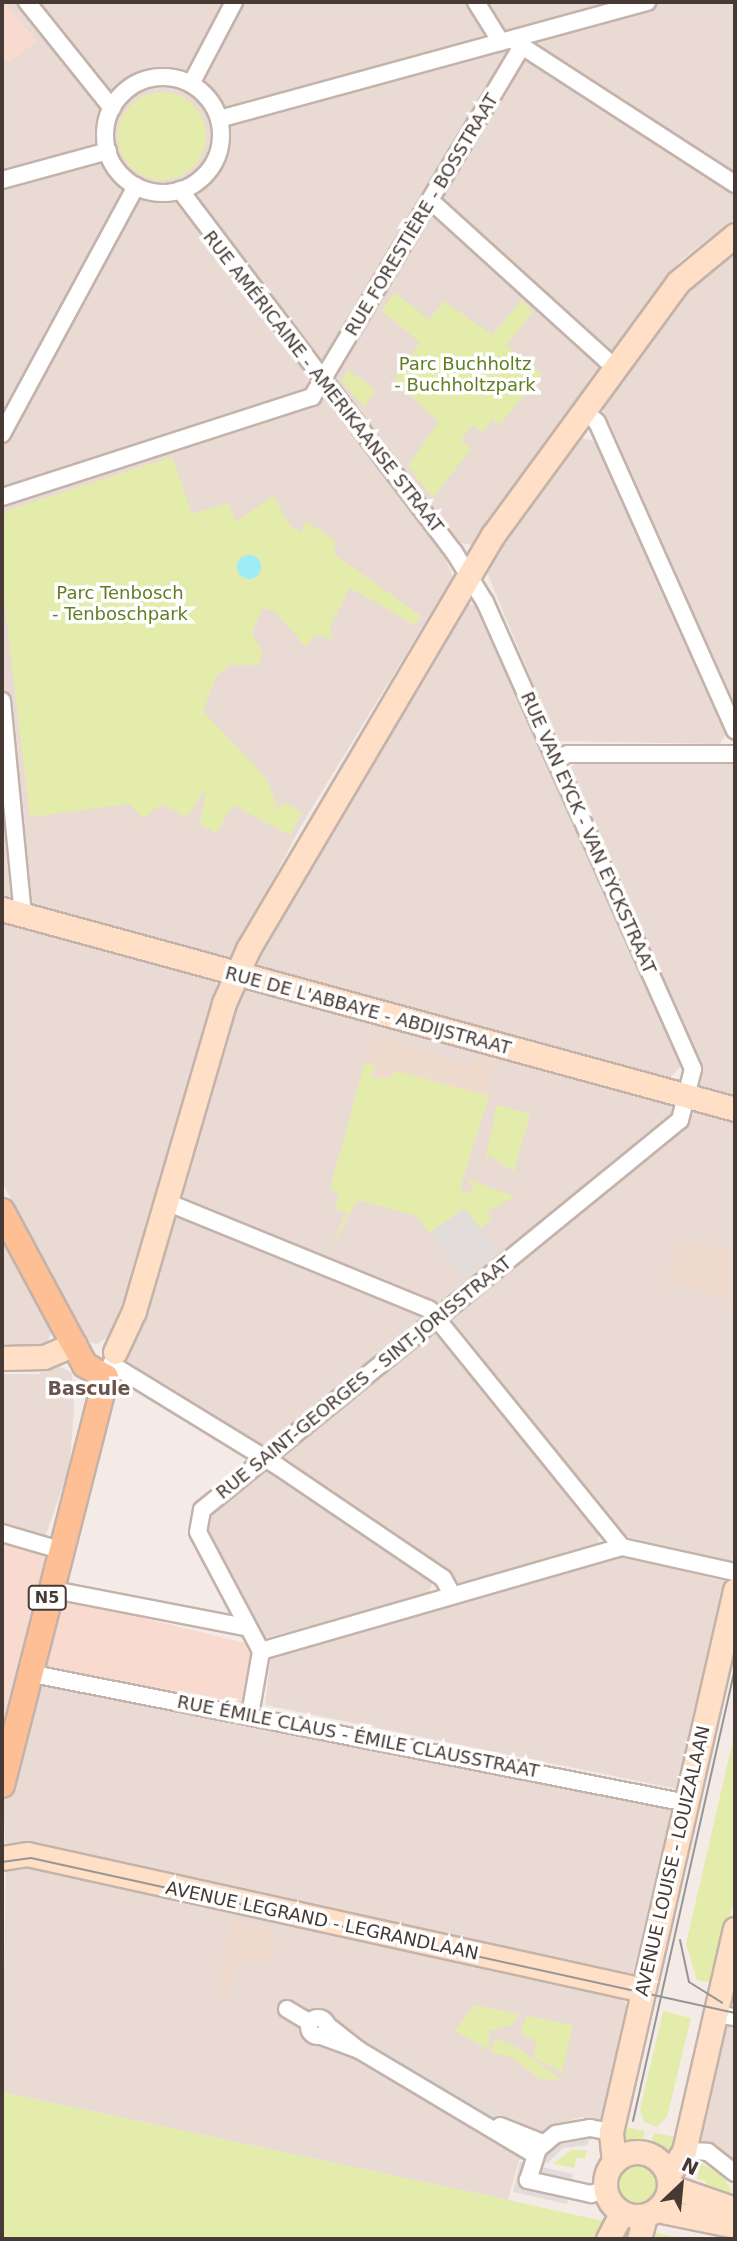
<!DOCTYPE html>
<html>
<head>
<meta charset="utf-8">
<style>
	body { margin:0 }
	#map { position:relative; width:737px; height:2241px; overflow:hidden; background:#f4ebe6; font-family:"DejaVu Sans",sans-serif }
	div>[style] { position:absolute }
	.residential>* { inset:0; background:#e9dbd3 }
	.commercial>* { inset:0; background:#f8dacf }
	.education>* { inset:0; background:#eedbce }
	.green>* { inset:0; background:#e3ecab }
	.round { border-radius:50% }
	.parking>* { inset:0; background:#e2dddb }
	.water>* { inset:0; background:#9dedf6 }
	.roads { filter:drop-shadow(2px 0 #c3b3aa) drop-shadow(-2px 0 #c3b3aa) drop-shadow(0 2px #c3b3aa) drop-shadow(0 -2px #c3b3aa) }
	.street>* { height:16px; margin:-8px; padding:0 8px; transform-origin:8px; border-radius:8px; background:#fff }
	.street>.ring { margin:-8px; padding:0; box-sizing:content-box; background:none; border:16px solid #fff; border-radius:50% }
	.secondary>* { height:23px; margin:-11.5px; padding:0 11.5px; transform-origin:11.5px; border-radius:11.5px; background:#ffdfc5 }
	.secondary>.ring { margin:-11.5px; padding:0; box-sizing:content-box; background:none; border:23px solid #ffdfc5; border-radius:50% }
	.primary>* { height:24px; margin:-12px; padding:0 12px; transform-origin:12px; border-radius:12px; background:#ffbf94 }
	.tram>* { height:2px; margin:-1px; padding:0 1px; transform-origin:1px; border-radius:1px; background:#969696 }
	span { translate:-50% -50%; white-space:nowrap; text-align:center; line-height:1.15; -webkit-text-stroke:7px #fff; paint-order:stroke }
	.shield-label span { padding:2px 5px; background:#fff; border:2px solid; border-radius:5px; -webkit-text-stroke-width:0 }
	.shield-label { font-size:16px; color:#473a34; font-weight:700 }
	.street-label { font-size:18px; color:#473a34 }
	.park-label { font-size:18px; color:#627e23 }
	.neighbourhood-label { font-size:19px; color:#6b544b; font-weight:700 }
	.frame { position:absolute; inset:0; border:4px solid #473a34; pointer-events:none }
	.north { position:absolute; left:646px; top:2150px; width:70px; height:70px; -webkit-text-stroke:5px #fff; paint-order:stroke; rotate:26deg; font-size:19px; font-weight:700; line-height:28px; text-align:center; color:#473a34 }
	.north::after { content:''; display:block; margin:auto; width:24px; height:32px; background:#473a34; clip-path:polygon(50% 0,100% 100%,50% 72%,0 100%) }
</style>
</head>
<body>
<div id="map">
	<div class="residential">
		<div style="clip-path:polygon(2px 2px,735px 2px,735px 218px,680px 261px,474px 545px,455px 542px,443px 552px,453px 577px,302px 824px,231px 960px,214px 978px,217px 986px,129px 1285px,109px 1337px,97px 1344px,84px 1341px,2px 1182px)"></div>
		<div style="clip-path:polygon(735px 247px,735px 705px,601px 405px,687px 291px)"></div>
		<div style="clip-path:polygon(578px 437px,598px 442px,727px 733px,720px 744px,557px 741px,485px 568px)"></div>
		<div style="clip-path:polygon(462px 604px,477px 605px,681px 1066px,669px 1079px,253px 968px)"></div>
		<div style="clip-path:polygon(575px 763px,735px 763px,735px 1096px,697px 1086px,697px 1058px,570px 769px)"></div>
		<div style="clip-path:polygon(244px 986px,674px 1102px,676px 1113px,438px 1305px,185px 1198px,179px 1190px)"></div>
		<div style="clip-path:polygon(693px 1109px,735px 1121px,735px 1556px,730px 1561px,624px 1536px,452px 1320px,458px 1309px,673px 1139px)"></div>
		<div style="clip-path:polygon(178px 1216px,422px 1313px,423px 1321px,262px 1450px,123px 1361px,170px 1220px)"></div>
		<div style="clip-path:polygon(2px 1241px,53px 1327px,46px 1347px,7px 1352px,2px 1344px)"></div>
		<div style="clip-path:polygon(440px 1330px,599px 1529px,598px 1547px,461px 1584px,283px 1465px,288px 1447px)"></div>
		<div style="clip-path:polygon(57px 1365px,72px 1373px,74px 1411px,69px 1469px,45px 1537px,2px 1524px,2px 1374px,40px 1374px,40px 1366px)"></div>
		<div style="clip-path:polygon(270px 1469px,425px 1572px,433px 1582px,428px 1594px,261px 1639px,202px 1530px,210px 1511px)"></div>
		<div style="clip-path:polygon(623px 1557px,728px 1582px,677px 1789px,265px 1705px,271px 1653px)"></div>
		<div style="clip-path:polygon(21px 1666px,676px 1807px,638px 1973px,632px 1979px,5px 1847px,2px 1751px)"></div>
		<div style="clip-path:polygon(6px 1864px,161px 1892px,169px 1900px,622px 1997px,631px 2012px,604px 2122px,582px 2117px,546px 2128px,519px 2161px,508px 2200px,2px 2092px)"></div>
		<div style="clip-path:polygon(735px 2019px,735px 2160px,696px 2143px,720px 2029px)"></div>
	</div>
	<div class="commercial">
		<div style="clip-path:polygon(3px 2px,37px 41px,10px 62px,2px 61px)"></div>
		<div style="clip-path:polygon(2px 1537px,69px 1558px,58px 1597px,249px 1644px,254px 1659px,246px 1700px,236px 1708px,37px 1669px,2px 1751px)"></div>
	</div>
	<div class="education">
		<div style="clip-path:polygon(374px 1034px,470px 1066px,477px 1055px,498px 1061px,457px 1199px,498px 1250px,464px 1277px,416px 1216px,330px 1188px)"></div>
		<div style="clip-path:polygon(679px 1240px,735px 1253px,735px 1301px,667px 1284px)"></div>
		<div style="clip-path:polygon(231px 1919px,270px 1927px,268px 1941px,275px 1943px,271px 1965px,237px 1959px,230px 1997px,217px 1994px)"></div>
	</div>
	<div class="green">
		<div class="round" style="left:118px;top:92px;width:88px;height:88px"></div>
		<div style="clip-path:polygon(394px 292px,429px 320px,444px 301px,492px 335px,522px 300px,533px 311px,506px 346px,541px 373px,500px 425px,492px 420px,483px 432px,472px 425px,461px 440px,471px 449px,433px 498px,408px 466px,439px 422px,394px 380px,420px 342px,382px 311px)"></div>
		<div style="clip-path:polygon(348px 370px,376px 390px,364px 407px,341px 380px)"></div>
		<div style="clip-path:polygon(172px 457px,192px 514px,228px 503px,236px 522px,273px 496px,292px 528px,301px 532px,306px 522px,335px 540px,334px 554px,421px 616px,415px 625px,350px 588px,330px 626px,332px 639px,316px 635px,305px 646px,274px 611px,262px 608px,252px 634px,262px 651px,259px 665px,230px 665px,216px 677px,203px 711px,266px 778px,278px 809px,283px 802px,302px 813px,290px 835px,233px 805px,216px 833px,200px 824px,206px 788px,187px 817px,162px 804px,143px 818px,129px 804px,30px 817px,2px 581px,2px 520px,8px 510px)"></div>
		<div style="clip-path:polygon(365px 1062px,374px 1065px,371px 1078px,393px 1077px,395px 1071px,489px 1096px,460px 1188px,466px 1194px,474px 1188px,466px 1178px,515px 1197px,487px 1212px,492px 1219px,480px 1228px,464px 1208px,430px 1233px,416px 1216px,357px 1200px,330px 1251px,346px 1213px,334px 1208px,339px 1195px,330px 1188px)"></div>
		<div style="clip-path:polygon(497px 1105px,530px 1114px,514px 1172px,489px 1155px,484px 1165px)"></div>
		<div style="clip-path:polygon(735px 1731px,735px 1891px,717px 1984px,697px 1980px,686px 1944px)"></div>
		<div style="clip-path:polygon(474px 2005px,519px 2014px,512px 2025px,489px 2031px,489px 2050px,455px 2031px)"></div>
		<div style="clip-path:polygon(663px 2011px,691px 2018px,667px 2117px,657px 2127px,644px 2122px,640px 2110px)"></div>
		<div style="clip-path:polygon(527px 2016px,573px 2025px,562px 2072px,534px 2058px,536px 2041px,520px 2033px)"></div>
		<div style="clip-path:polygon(495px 2039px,517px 2047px,561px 2080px,540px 2079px,511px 2057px,492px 2053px)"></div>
		<div style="clip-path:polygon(2px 2092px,504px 2199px,684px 2239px,2px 2239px)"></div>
		<div style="clip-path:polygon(616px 2125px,645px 2131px,643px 2139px,652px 2141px,654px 2133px,682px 2138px,666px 2153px,623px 2143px)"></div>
		<div style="clip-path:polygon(571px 2150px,587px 2150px,585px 2159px,577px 2157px,574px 2168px,553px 2164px)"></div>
		<div style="clip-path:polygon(701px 2163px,723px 2176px,733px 2194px,704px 2188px,706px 2181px,697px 2179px)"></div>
		<div class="round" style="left:617px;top:2165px;width:40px;height:40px"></div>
	</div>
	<div class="parking">
		<div style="clip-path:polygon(464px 1208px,498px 1250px,464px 1277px,430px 1233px)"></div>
		<div style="clip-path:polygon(363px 2039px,501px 2116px,491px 2133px,352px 2056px)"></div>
		<div style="clip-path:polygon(568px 2120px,592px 2121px,588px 2145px,563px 2148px,548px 2163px,527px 2158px,546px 2129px)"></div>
		<div style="clip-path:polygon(520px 2162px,573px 2174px,567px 2204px,513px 2192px)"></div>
	</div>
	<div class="water">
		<div class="round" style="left:237px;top:555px;width:24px;height:24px"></div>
	</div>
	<div class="roads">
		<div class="street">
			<div style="left:27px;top:2px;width:136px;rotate:51.3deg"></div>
			<div style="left:476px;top:2px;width:47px;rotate:58deg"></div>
			<div style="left:514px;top:41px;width:263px;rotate:32.9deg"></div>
			<div class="ring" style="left:105px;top:77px;width:100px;height:100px"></div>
			<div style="left:191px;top:84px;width:93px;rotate:-62.3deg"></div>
			<div style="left:219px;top:119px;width:444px;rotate:-15.3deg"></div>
			<div style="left:2px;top:180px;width:110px;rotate:-15.3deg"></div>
			<div style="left:180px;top:190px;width:454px;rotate:52.9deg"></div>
			<div style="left:454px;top:552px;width:59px;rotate:58.2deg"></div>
			<div style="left:485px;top:602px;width:511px;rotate:65.99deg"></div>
			<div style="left:693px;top:1069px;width:53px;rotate:104.3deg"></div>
			<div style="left:680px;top:1120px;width:617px;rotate:140.79deg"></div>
			<div style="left:202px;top:1510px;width:22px;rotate:100deg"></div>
			<div style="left:198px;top:1532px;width:135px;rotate:62.1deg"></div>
			<div style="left:431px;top:201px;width:248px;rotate:42.2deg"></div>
			<div style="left:584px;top:411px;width:17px;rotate:40deg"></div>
			<div style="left:597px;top:422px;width:338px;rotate:65.9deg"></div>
			<div style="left:2px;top:434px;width:282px;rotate:-61.6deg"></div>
			<div style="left:2px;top:497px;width:326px;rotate:-17.9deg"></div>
			<div style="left:312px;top:397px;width:407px;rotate:-59.1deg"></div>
			<div style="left:2px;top:701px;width:215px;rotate:84.4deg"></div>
			<div style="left:556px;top:759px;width:13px;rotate:-23deg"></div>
			<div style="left:568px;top:754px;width:167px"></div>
			<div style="left:164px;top:1201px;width:286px;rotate:22.2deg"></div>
			<div style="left:429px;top:1309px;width:306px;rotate:51deg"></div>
			<div style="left:111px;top:1364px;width:197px;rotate:31.5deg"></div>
			<div style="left:279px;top:1467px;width:198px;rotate:34.1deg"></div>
			<div style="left:443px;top:1578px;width:18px;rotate:61deg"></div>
			<div style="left:2px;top:1533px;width:60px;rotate:16.3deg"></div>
			<div style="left:49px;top:1589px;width:199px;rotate:11deg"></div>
			<div style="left:261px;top:1651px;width:376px;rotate:-16.1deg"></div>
			<div style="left:622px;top:1547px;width:116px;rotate:12.5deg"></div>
			<div style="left:28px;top:1673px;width:672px;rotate:11.16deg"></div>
			<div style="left:250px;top:1715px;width:65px;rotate:-80.2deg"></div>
			<div style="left:287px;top:2009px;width:27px;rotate:31deg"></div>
			<div style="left:715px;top:2014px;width:20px;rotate:9deg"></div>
			<div class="ring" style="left:309px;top:2018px;width:2px;height:2px"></div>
			<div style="left:327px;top:2025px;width:41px;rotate:38deg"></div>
			<div style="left:321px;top:2036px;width:40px;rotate:20.2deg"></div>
			<div style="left:359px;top:2050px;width:205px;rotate:30.8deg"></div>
			<div style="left:500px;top:2126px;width:46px;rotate:21.6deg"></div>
			<div style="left:684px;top:2151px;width:24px;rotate:2deg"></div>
			<div style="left:708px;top:2152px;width:34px;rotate:38deg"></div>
			<div style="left:605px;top:2189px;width:15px;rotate:160deg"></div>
			<div style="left:591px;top:2194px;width:65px;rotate:-167.5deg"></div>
			<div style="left:528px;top:2180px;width:33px;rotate:-72deg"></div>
			<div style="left:538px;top:2149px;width:23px;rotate:-40deg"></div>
			<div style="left:556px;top:2134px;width:35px;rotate:-10deg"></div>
			<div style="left:590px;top:2128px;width:21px;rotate:11deg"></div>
		</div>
		<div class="secondary">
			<div style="left:2px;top:909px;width:760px;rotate:15.26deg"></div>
			<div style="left:115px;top:1352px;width:45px;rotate:-65.1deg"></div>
			<div style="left:134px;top:1311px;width:321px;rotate:-73.7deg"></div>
			<div style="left:224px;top:1003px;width:59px;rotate:-66deg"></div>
			<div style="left:248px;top:949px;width:481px;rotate:-59.4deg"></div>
			<div style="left:493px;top:535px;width:313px;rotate:-53.8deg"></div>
			<div style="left:678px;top:282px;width:74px;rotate:-39.5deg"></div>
			<div style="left:2px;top:1358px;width:42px;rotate:-1.4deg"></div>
			<div style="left:44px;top:1357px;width:33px;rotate:-23deg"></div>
			<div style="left:2px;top:1858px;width:25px;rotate:-9deg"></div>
			<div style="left:27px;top:1854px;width:631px;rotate:12.45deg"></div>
			<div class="ring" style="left:605px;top:2152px;width:41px;height:41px"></div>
			<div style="left:614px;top:2162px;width:30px;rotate:-96deg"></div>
			<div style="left:611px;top:2132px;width:556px;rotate:-77.11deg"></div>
			<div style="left:668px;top:2175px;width:29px;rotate:-56deg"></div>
			<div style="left:684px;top:2151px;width:228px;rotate:-77.1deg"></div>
			<div style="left:669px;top:2186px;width:70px;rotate:19.2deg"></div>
			<div style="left:657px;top:2210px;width:80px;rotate:11.6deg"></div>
			<div style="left:608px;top:2239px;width:29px;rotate:-63deg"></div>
			<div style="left:639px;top:2239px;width:24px;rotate:-75deg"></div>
		</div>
		<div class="primary">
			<div style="left:2px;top:1211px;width:175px;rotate:61.7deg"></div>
			<div style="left:85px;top:1365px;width:24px;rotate:30deg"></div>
			<div style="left:106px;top:1377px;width:421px;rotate:104.3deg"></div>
		</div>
	</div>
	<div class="tram">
		<div style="left:2px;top:1862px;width:29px;rotate:-8deg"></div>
		<div style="left:31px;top:1858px;width:721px;rotate:12.42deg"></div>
		<div style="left:680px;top:1940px;width:43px;rotate:77.9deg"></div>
		<div style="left:689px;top:1982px;width:39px;rotate:32deg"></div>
		<div style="left:633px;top:2121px;width:462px;rotate:-77.3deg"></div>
	</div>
	<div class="shield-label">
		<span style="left:47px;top:1598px">N5</span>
	</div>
	<div class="street-label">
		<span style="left:422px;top:215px;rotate:-59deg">RUE FORESTIÈRE - BOSSTRAAT</span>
		<span style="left:323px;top:382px;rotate:52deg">RUE AMÉRICAINE - AMERIKAANSE STRAAT</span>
		<span style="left:588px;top:833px;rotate:66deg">RUE VAN EYCK - VAN EYCKSTRAAT</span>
		<span style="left:368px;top:1011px;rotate:15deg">RUE DE L'ABBAYE - ABDIJSTRAAT</span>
		<span style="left:364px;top:1378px;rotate:-39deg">RUE SAINT-GEORGES - SINT-JORISSTRAAT</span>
		<span style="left:358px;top:1737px;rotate:11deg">RUE ÉMILE CLAUS - ÉMILE CLAUSSTRAAT</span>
		<span style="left:673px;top:1861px;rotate:-77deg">AVENUE LOUISE - LOUIZALAAN</span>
		<span style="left:322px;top:1921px;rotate:12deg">AVENUE LEGRAND - LEGRANDLAAN</span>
	</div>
	<div class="park-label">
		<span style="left:465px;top:375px">Parc Buchholtz<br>- Buchholtzpark</span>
		<span style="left:120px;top:604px">Parc Tenbosch<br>- Tenboschpark</span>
	</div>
	<div class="neighbourhood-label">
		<span style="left:89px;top:1389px">Bascule</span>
	</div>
	<div class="frame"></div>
	<div class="north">N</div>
</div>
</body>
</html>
